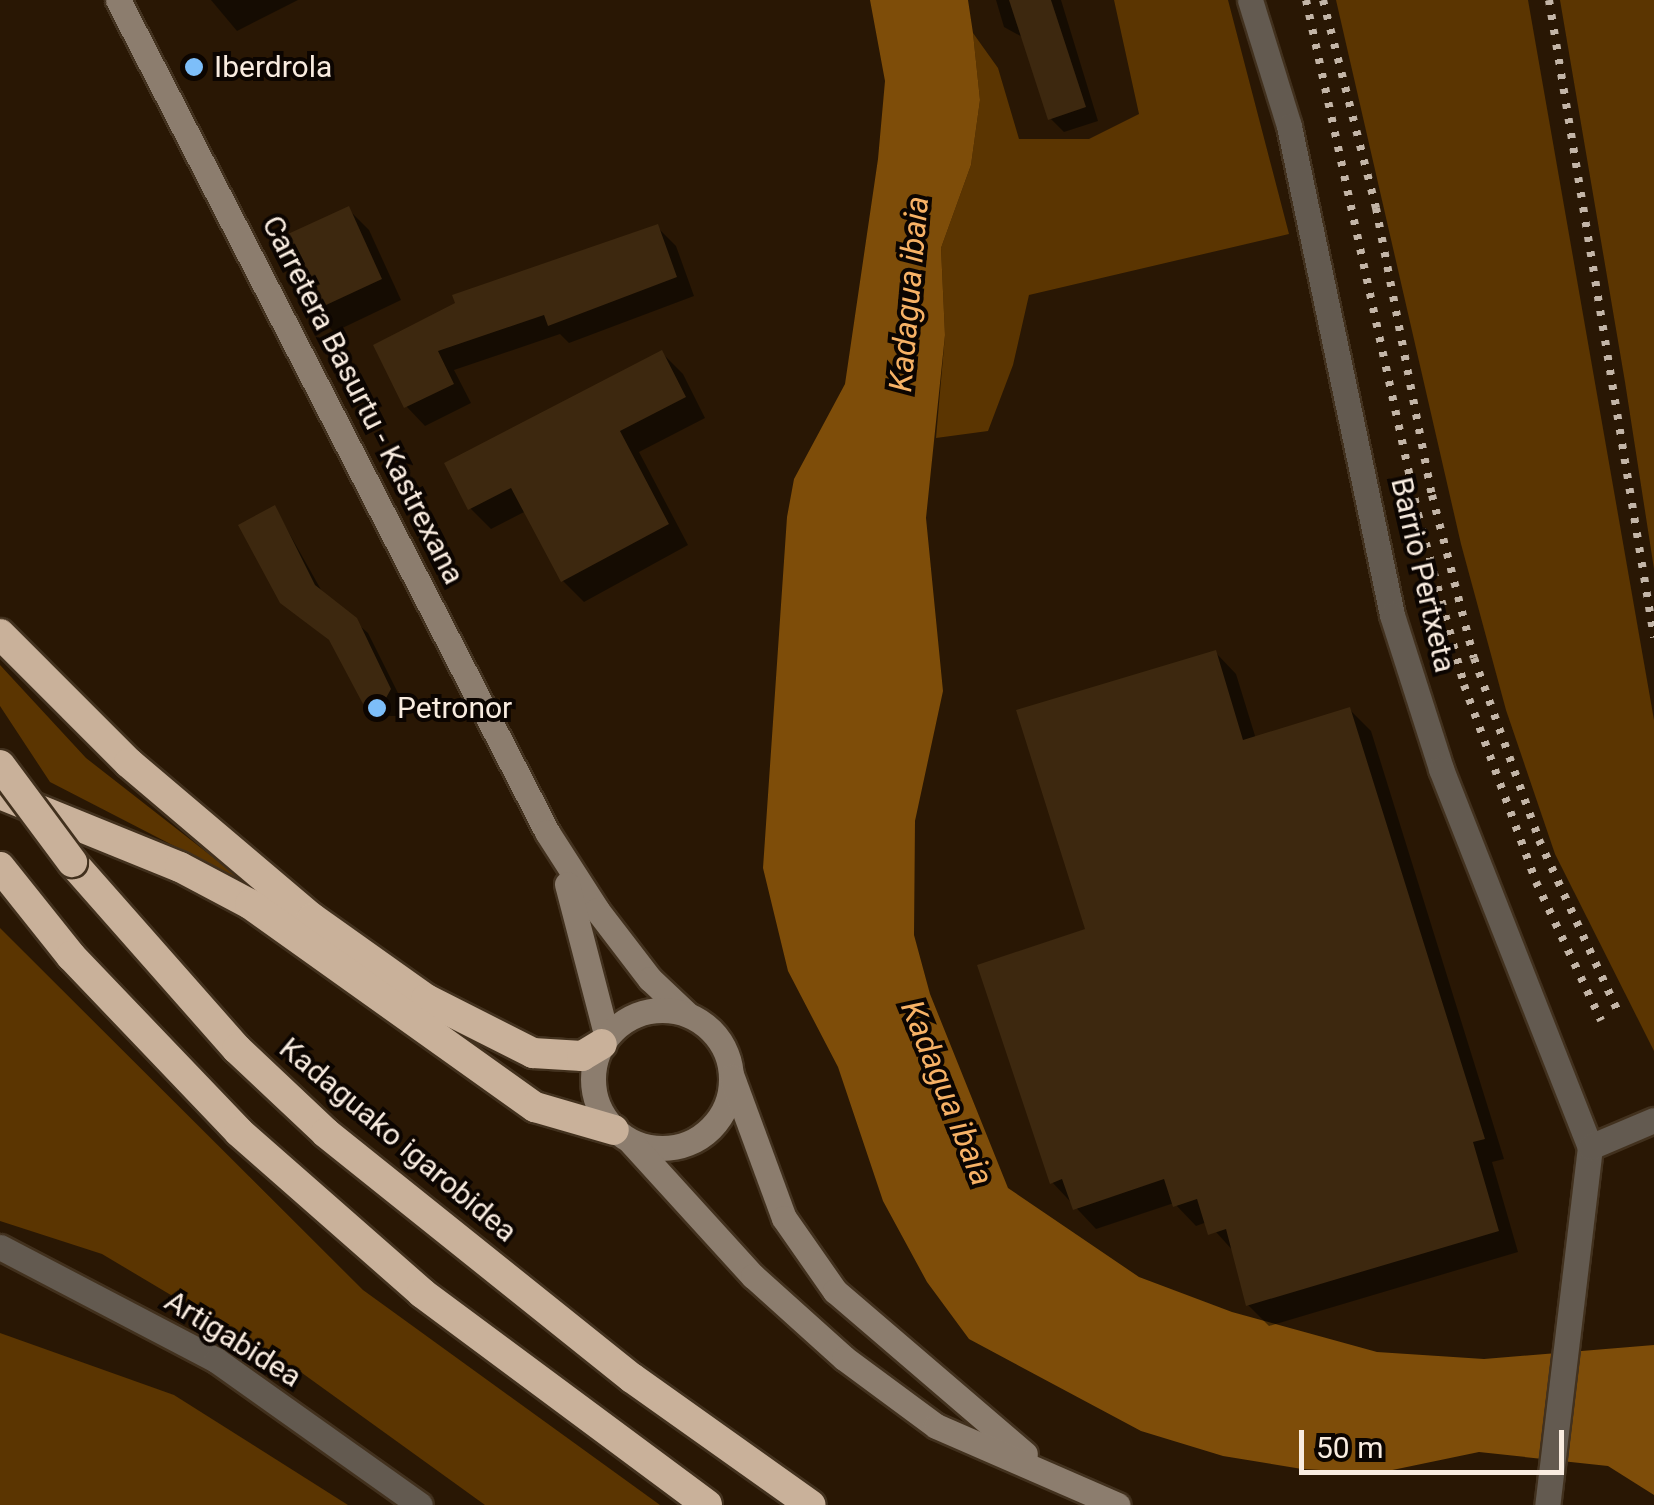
<!DOCTYPE html>
<html>
<head>
<meta charset="utf-8">
<style>
	body { margin:0 }
	#map { position:relative; width:1654px; height:1505px; overflow:hidden; background:#291704; font-family:Roboto,sans-serif }
	div>[style] { position:absolute }
	.green>* { inset:0; background:#5b3501 }
	.water>* { inset:0; background:#7e4d09 }
	.shadow>* { inset:0; background:#0007 }
	.building>* { inset:0; background:#3d280f }
	.roads { filter:drop-shadow(2px 0 #42311e) drop-shadow(-2px 0 #42311e) drop-shadow(0 2px #42311e) drop-shadow(0 -2px #42311e) }
	.street>* { height:25px; margin:-12.5px; padding:0 12.5px; transform-origin:12.5px; border-radius:12.5px; background:#635a50 }
	.secondary>* { height:25px; margin:-12.5px; padding:0 12.5px; transform-origin:12.5px; border-radius:12.5px; background:#8c7d6e }
	.secondary>.ring { margin:-12.5px; padding:0; box-sizing:content-box; background:none; border:25px solid #8c7d6e; border-radius:50% }
	.highway>* { height:30px; margin:-15px; padding:0 15px; transform-origin:15px; border-radius:15px; background:#c9b19a }
	.rail>* { height:8px; margin-top:-4px; transform-origin:0; background:repeating-linear-gradient(90deg,#c3b5a7 0 5px,transparent 0 15px) }
	.bridges { filter:drop-shadow(2px 0 #42311e) drop-shadow(-2px 0 #42311e) drop-shadow(0 2px #42311e) drop-shadow(0 -2px #42311e) }
	.highway-bridge>* { height:30px; margin:-15px; padding:0 15px; transform-origin:15px; border-radius:15px; background:#c9b19a }
	.dots>* { width:28px; height:28px; translate:-50% -50%; box-sizing:border-box; border:5px solid #0c0501; border-radius:50% }
	span { translate:-50% -50%; white-space:nowrap; text-align:center; line-height:1.15; -webkit-text-stroke:8px #0c0501; paint-order:stroke }
	.poi-label { font-size:30px; color:#f9ece0 }
	.left { translate:0 -50%; text-align:left }
	.street-label { font-size:30px; color:#f9ece0 }
	.water-label { font-size:32px; color:#f7b266; font-style:italic }
	.scale { position:absolute; left:1299px; top:1430px; width:265px; height:45px; box-sizing:border-box; border:5px solid #f9ece0; border-top:0; padding-left:12px; font-size:30px; line-height:35px; white-space:nowrap; color:#f9ece0; -webkit-text-stroke:8px #0c0501; paint-order:stroke }
</style>
</head>
<body>
<div id="map">
	<div class="green">
		<div style="clip-path:polygon(1114px 0,1228px 0,1289px 234px,1029px 295px,1013px 365px,988px 431px,936px 438px,945px 335px,941px 248px,971px 165px,980px 100px,973px 33px,998px 68px,1019px 139px,1089px 139px,1139px 114px)"></div>
		<div style="clip-path:polygon(1336px 0,1528px 0,1654px 720px,1654px 1051px,1555px 854px,1506px 710px,1461px 544px)"></div>
		<div style="clip-path:polygon(1560px 0,1654px 0,1654px 569px,1625px 382px)"></div>
		<div style="clip-path:polygon(0 665px,86px 758px,246px 883px,50px 782px,0 706px)"></div>
		<div style="clip-path:polygon(0 928px,363px 1290px,660px 1505px,485px 1505px,302px 1373px,102px 1254px,0 1221px)"></div>
		<div style="clip-path:polygon(0 1333px,174px 1395px,348px 1505px,0 1505px)"></div>
	</div>
	<div class="water">
		<div style="clip-path:polygon(870px 0,968px 0,973px 33px,980px 100px,971px 165px,941px 248px,945px 335px,926px 518px,943px 691px,915px 821px,914px 935px,930px 994px,1008px 1188px,1139px 1277px,1232px 1312px,1377px 1352px,1484px 1359px,1654px 1345px,1654px 1495px,1608px 1466px,1479px 1452px,1378px 1473px,1302px 1469px,1223px 1456px,1141px 1431px,969px 1339px,927px 1282px,883px 1201px,838px 1067px,788px 971px,763px 868px,787px 517px,794px 479px,845px 384px,878px 159px,885px 81px)"></div>
	</div>
	<div class="shadow">
		<div style="clip-path:polygon(211px 0,298px 0,237px 31px)"></div>
		<div style="clip-path:polygon(996px 0,1061px 0,1098px 121px,1064px 132px,1050px 118px,1024px 38px,1004px 27px)"></div>
		<div style="clip-path:polygon(348px 209px,369px 230px,401px 300px,334px 332px,313px 311px)"></div>
		<div style="clip-path:polygon(657px 227px,676px 246px,694px 296px,569px 343px,560px 334px,454px 370px,471px 403px,425px 426px,407px 407px,376px 346px)"></div>
		<div style="clip-path:polygon(662px 353px,683px 374px,705px 418px,639px 452px,688px 545px,584px 602px,563px 581px,526px 511px,491px 529px,470px 508px)"></div>
		<div style="clip-path:polygon(275px 508px,324px 595px,368px 633px,401px 699px,397px 716px,378px 716px,365px 703px,334px 644px,282px 602px)"></div>
		<div style="clip-path:polygon(1216px 653px,1236px 674px,1256px 739px,1350px 710px,1371px 731px,1504px 1159px,1492px 1162px,1518px 1252px,1269px 1326px,1248px 1305px,1235px 1253px,1207px 1222px,1196px 1226px,1174px 1203px,1096px 1229px,1052px 1182px,1088px 931px)"></div>
	</div>
	<div class="building">
		<div style="clip-path:polygon(1009px 0,1051px 0,1086px 107px,1048px 120px)"></div>
		<div style="clip-path:polygon(349px 206px,382px 279px,311px 312px,277px 239px)"></div>
		<div style="clip-path:polygon(658px 224px,677px 277px,548px 326px,544px 315px,438px 351px,454px 384px,404px 408px,373px 345px,455px 303px,452px 295px)"></div>
		<div style="clip-path:polygon(662px 350px,686px 397px,620px 431px,669px 524px,561px 582px,511px 488px,468px 510px,444px 463px)"></div>
		<div style="clip-path:polygon(275px 505px,315px 585px,357px 618px,391px 689px,381px 707px,363px 704px,329px 640px,280px 603px,238px 525px)"></div>
		<div style="clip-path:polygon(1216px 650px,1243px 740px,1350px 707px,1485px 1139px,1473px 1142px,1499px 1231px,1246px 1306px,1226px 1229px,1208px 1235px,1197px 1199px,1173px 1207px,1164px 1179px,1073px 1210px,1062px 1179px,1050px 1184px,977px 965px,1085px 929px,1016px 710px)"></div>
	</div>
	<div class="roads">
		<div class="street">
			<div style="left:1250px;top:0;width:132px;rotate:72.8deg"></div>
			<div style="left:1289px;top:126px;width:500px;rotate:78.1deg"></div>
			<div style="left:1392px;top:615px;width:162px;rotate:72.3deg"></div>
			<div style="left:1441px;top:769px;width:406px;rotate:68.5deg"></div>
			<div style="left:1590px;top:1147px;width:361px;rotate:96.8deg"></div>
			<div style="left:1590px;top:1147px;width:69px;rotate:-22.9deg"></div>
			<div style="left:0;top:1247px;width:244px;rotate:27.6deg"></div>
			<div style="left:216px;top:1360px;width:250px;rotate:35.4deg"></div>
		</div>
		<div class="secondary">
			<div style="left:118px;top:0;width:936px;rotate:62.72deg"></div>
			<div style="left:547px;top:832px;width:93px;rotate:57.3deg"></div>
			<div style="left:597px;top:910px;width:87px;rotate:52.5deg"></div>
			<div style="left:650px;top:979px;width:51px;rotate:43.4deg"></div>
			<div style="left:567px;top:884px;width:155px;rotate:75.4deg"></div>
			<div class="ring" style="left:593px;top:1010px;width:113px;height:113px"></div>
			<div style="left:732px;top:1077px;width:150px;rotate:69.8deg"></div>
			<div style="left:784px;top:1218px;width:89px;rotate:55.1deg"></div>
			<div style="left:835px;top:1291px;width:250px;rotate:40.6deg"></div>
			<div style="left:630px;top:1141px;width:183px;rotate:47.7deg"></div>
			<div style="left:753px;top:1276px;width:122px;rotate:42deg"></div>
			<div style="left:844px;top:1358px;width:114px;rotate:36.5deg"></div>
			<div style="left:936px;top:1426px;width:198px;rotate:23.5deg"></div>
		</div>
		<div class="highway">
			<div style="left:0;top:634px;width:182px;rotate:45deg"></div>
			<div style="left:129px;top:763px;width:240px;rotate:40.3deg"></div>
			<div style="left:312px;top:918px;width:140px;rotate:35.4deg"></div>
			<div style="left:426px;top:999px;width:120px;rotate:26.8deg"></div>
			<div style="left:533px;top:1053px;width:49px;rotate:3.5deg"></div>
			<div style="left:582px;top:1056px;width:23px;rotate:-31deg"></div>
			<div style="left:0;top:794px;width:194px;rotate:22.1deg"></div>
			<div style="left:180px;top:867px;width:79px;rotate:27.9deg"></div>
			<div style="left:250px;top:904px;width:350px;rotate:35.5deg"></div>
			<div style="left:535px;top:1107px;width:82px;rotate:16.2deg"></div>
			<div style="left:72px;top:862px;width:249px;rotate:48.6deg"></div>
			<div style="left:237px;top:1049px;width:122px;rotate:43.3deg"></div>
			<div style="left:326px;top:1133px;width:392px;rotate:38.7deg"></div>
			<div style="left:632px;top:1378px;width:219px;rotate:35.4deg"></div>
			<div style="left:0;top:867px;width:114px;rotate:51.4deg"></div>
			<div style="left:71px;top:956px;width:243px;rotate:46.3deg"></div>
			<div style="left:239px;top:1132px;width:244px;rotate:41.3deg"></div>
			<div style="left:422px;top:1293px;width:355px;rotate:36.6deg"></div>
		</div>
	</div>
	<div class="rail">
		<div style="left:1306px;top:0;width:526px;rotate:77.71deg"></div>
		<div style="left:1418px;top:514px;width:177px;rotate:74.9deg"></div>
		<div style="left:1464px;top:685px;width:210px;rotate:69.9deg"></div>
		<div style="left:1536px;top:882px;width:153px;rotate:64.8deg"></div>
		<div style="left:1323px;top:0;width:215px;rotate:75.7deg"></div>
		<div style="left:1376px;top:208px;width:292px;rotate:79deg"></div>
		<div style="left:1432px;top:495px;width:168px;rotate:75.6deg"></div>
		<div style="left:1474px;top:658px;width:193px;rotate:70.3deg"></div>
		<div style="left:1539px;top:840px;width:194px;rotate:65.3deg"></div>
		<div style="left:1549px;top:0;width:646px;rotate:80.64deg"></div>
	</div>
	<div class="bridges">
		<div class="highway-bridge">
			<div style="left:0;top:765px;width:121px;rotate:53.4deg"></div>
		</div>
	</div>
	<div class="dots">
		<div style="left:194px;top:67px;background:#7dbef9"></div>
		<div style="left:377px;top:708px;background:#7dbef9"></div>
	</div>
	<div class="poi-label">
		<span class="left" style="left:214px;top:67px">Iberdrola</span>
		<span class="left" style="left:397px;top:708px">Petronor</span>
	</div>
	<div class="street-label">
		<span style="left:363px;top:400px;rotate:63deg">Carretera Basurtu - Kastrexana</span>
		<span style="left:1423px;top:575px;rotate:77deg">Barrio Pertxeta</span>
		<span style="left:398px;top:1140px;rotate:40deg">Kadaguako igarobidea</span>
		<span style="left:233px;top:1339px;rotate:32deg">Artigabidea</span>
	</div>
	<div class="water-label">
		<span style="left:909px;top:294px;rotate:-85deg">Kadagua ibaia</span>
		<span style="left:947px;top:1093px;rotate:68deg">Kadagua ibaia</span>
	</div>
	<div class="scale">50 m</div>
</div>
</body>
</html>
